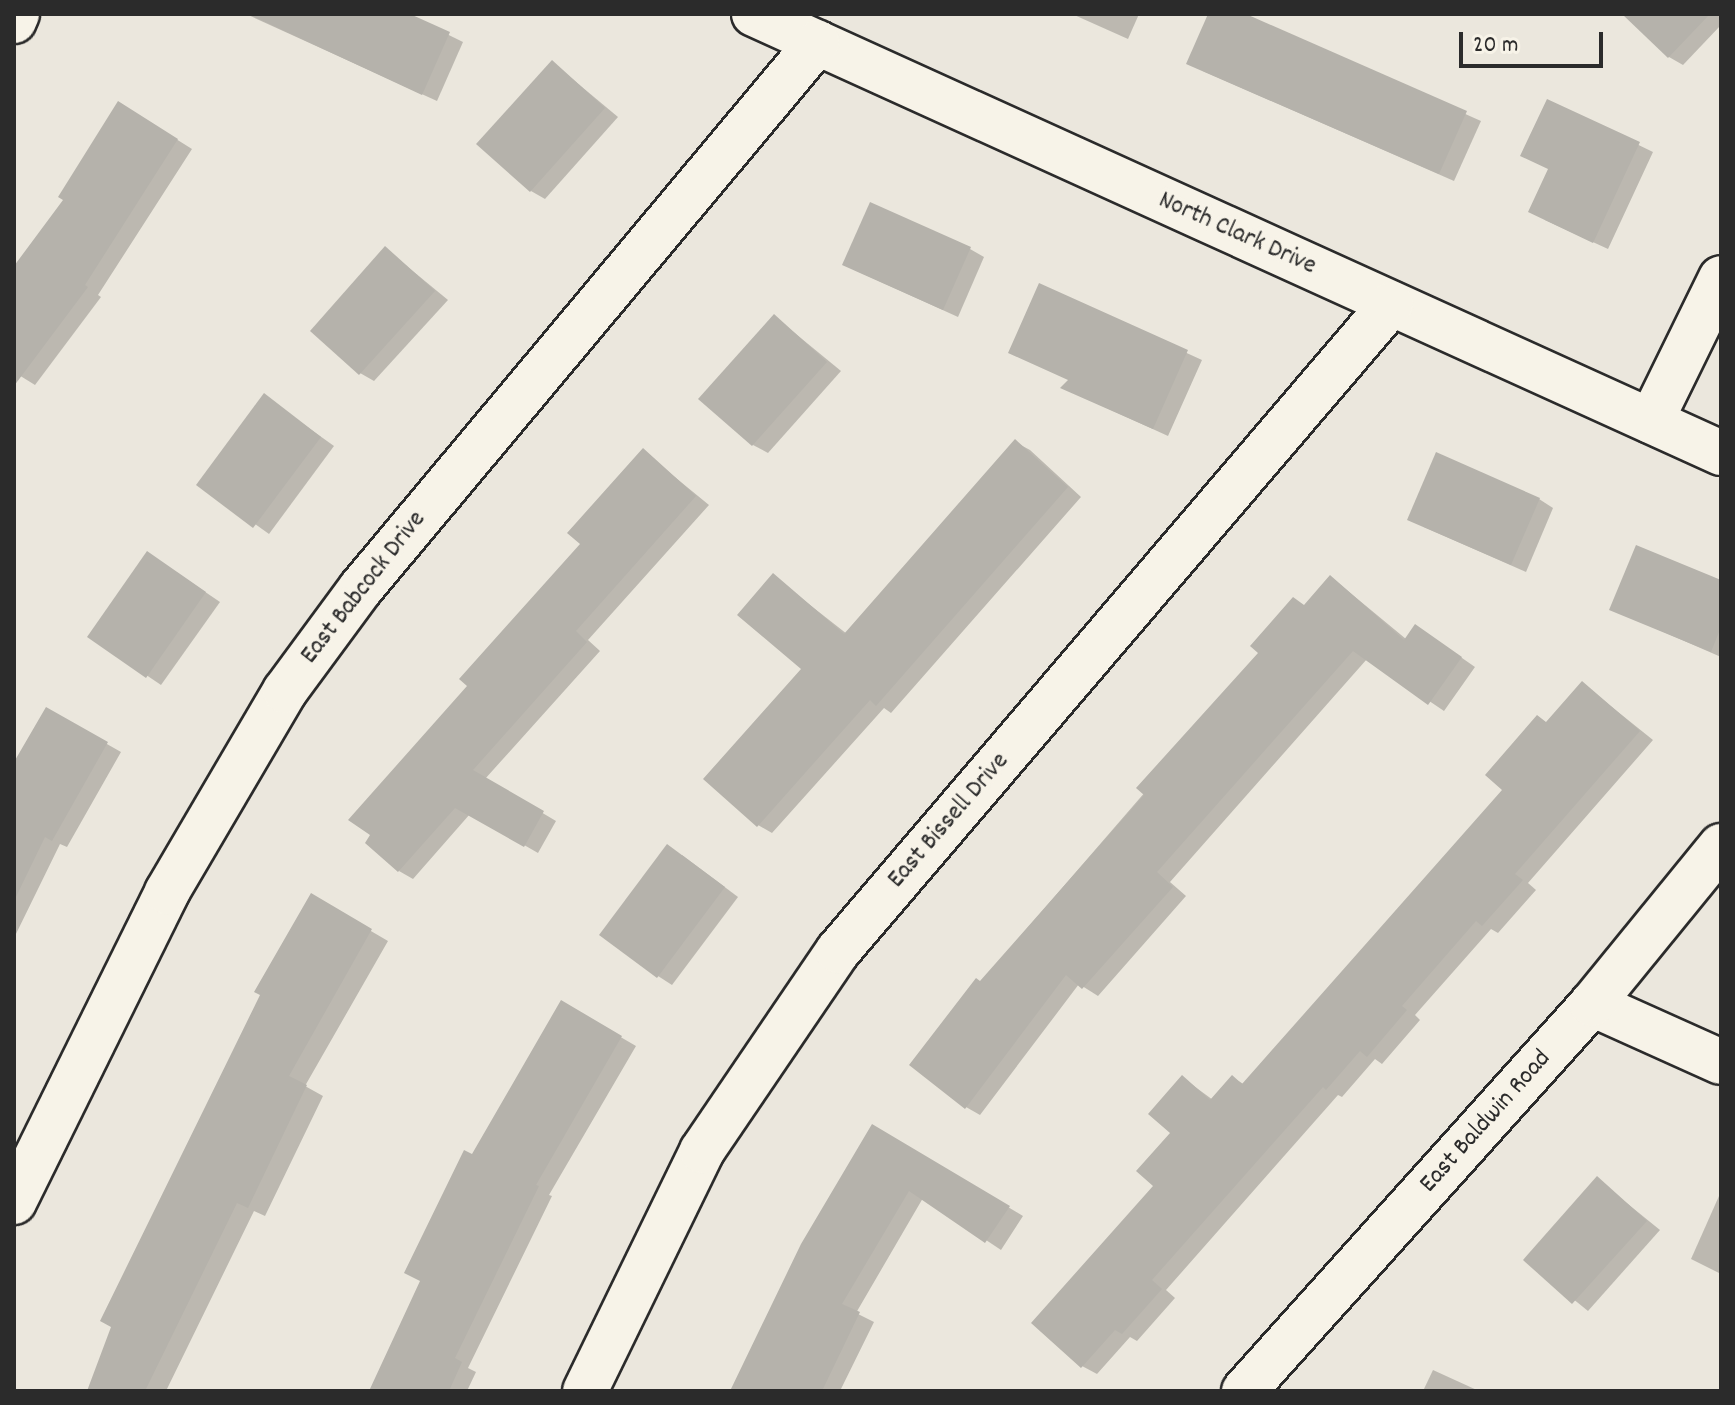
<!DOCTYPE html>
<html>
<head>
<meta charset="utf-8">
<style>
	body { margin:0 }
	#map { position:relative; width:1735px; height:1405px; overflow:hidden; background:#ebe7dd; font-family:Dekko,sans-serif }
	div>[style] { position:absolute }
	.shadow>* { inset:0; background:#0003 }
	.building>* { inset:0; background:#b5b2ab }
	.roads { filter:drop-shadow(2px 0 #2b2b2b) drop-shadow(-2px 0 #2b2b2b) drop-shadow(0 2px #2b2b2b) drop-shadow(0 -2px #2b2b2b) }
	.minor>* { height:44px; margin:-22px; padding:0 22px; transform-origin:22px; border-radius:22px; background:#f7f3e8 }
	span { translate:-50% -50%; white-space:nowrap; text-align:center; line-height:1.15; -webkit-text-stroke:8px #f7f3e8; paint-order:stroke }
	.street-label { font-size:26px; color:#2b2b2b }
	.frame { position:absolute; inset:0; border:16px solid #2b2b2b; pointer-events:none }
	.scale { position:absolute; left:1459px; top:32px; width:144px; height:36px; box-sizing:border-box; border:4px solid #2b2b2b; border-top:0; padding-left:10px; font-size:24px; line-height:28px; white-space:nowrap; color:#2b2b2b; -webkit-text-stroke:6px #f7f3e8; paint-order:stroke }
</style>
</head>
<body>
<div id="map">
	<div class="shadow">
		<div style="clip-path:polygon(246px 14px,406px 14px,463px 42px,437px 101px)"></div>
		<div style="clip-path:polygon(1072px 14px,1139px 14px,1128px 39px)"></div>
		<div style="clip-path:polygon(1211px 14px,1241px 14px,1481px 121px,1454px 181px,1203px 71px)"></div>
		<div style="clip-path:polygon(1629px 14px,1721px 14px,1721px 25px,1683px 65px,1669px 57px)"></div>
		<div style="clip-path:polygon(552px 62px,618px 117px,545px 199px,531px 191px)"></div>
		<div style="clip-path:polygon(1548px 101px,1653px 152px,1608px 249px,1545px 220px,1550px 169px)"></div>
		<div style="clip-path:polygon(133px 112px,192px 149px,98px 295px,101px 297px,35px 385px,14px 372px,14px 270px)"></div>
		<div style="clip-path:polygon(386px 249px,448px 300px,374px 381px,360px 373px)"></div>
		<div style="clip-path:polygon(970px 249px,984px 257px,958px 317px,859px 272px)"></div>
		<div style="clip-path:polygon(1040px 286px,1202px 360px,1168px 436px,1063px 388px,1070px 381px)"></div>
		<div style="clip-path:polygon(774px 316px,841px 371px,768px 453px,753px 445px)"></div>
		<div style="clip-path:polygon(264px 396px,334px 446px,269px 534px,199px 484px)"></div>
		<div style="clip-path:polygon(1015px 442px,1030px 450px,1081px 497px,891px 713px,884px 708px,772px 833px,758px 825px,804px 669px,773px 576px,847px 634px)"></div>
		<div style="clip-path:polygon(643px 451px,709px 505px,588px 640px,600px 651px,485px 779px,556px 821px,538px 853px,470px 814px,413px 879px,399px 871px,470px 686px,582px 543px)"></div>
		<div style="clip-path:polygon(1539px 499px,1553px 508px,1526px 572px,1424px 527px)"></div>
		<div style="clip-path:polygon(148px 553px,220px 602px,161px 685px,90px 637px)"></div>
		<div style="clip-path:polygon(1331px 577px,1406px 639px,1416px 626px,1475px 667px,1444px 711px,1367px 659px,1170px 882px,1186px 896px,1098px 996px,1079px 984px,980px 1115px,966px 1107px,980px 983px)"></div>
		<div style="clip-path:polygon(1721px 582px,1721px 657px,1611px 609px)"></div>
		<div style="clip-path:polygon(1582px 683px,1653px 740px,1528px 883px,1536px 890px,1498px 933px,1491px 929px,1415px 1015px,1420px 1020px,1382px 1064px,1375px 1059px,1342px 1097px,1338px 1095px,1166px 1290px,1175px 1298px,1137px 1341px,1130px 1337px,1097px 1374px,1082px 1366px,1156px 1186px,1173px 1133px,1183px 1078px,1213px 1100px,1232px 1077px,1245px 1085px,1505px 790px,1547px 723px)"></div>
		<div style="clip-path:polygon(47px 710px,121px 752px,67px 847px,60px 844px,14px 938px,14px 766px)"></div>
		<div style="clip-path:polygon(682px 855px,738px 897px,672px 985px,658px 976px)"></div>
		<div style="clip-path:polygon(311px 896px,388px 941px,305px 1086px,323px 1096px,265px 1216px,254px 1211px,166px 1391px,89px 1391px)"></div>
		<div style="clip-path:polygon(562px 1003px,636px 1046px,549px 1195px,552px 1196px,468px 1368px,476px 1372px,467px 1391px,371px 1391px,422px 1281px,473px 1156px)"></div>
		<div style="clip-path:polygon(873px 1126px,1023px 1216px,1001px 1250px,923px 1198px,856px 1313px,874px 1322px,840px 1391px,733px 1391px)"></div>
		<div style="clip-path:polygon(1597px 1179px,1660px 1230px,1588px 1311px,1525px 1260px)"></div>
		<div style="clip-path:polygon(1719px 1196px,1721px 1197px,1721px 1274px,1691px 1259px)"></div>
		<div style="clip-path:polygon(1433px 1370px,1479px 1391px,1423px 1391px)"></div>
	</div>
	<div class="building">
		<div style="clip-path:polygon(248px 14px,410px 14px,450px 32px,422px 95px)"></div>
		<div style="clip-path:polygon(1208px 14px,1246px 14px,1467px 111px,1439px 174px,1186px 64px)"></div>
		<div style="clip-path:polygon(1622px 14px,1710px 14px,1668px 58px)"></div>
		<div style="clip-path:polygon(552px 60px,605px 108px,530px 192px,476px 144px)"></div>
		<div style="clip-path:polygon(1547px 99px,1640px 142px,1593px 243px,1528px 212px,1548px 169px,1520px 156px)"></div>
		<div style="clip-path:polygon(118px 101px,178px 139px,85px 285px,88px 287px,14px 386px,14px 266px,63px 200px,58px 197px)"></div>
		<div style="clip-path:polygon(870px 202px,971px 247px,943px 310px,842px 265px)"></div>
		<div style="clip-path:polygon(385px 246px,435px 291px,359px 375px,310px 331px)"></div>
		<div style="clip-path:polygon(1039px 283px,1188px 350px,1153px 429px,1060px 388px,1068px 380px,1008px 353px)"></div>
		<div style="clip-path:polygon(774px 314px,827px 362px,752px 446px,698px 399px)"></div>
		<div style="clip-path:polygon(264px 393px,321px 437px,253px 528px,196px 485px)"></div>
		<div style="clip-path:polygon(1015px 439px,1068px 487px,876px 706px,870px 700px,757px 827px,703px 779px,801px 669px,737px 615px,773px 573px,844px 634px)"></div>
		<div style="clip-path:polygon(643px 448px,696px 496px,576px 631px,587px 642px,473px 770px,544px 811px,524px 847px,455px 808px,398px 872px,365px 843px,370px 835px,348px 820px,467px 686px,459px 679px,580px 544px,567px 533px)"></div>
		<div style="clip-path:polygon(1436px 452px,1540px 498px,1511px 565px,1407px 520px)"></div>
		<div style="clip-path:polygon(1636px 545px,1721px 580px,1721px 627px,1711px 652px,1609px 610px)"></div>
		<div style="clip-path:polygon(147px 551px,206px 592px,146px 678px,87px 637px)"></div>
		<div style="clip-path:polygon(1330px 575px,1404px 640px,1415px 624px,1462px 657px,1428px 705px,1353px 651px,1157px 872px,1173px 887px,1082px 989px,1066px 975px,965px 1109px,909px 1065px,976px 978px,980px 981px,1144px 795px,1136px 788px,1258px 653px,1250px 646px,1293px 597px,1304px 605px)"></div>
		<div style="clip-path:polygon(1582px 681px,1640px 731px,1515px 874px,1523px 880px,1482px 926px,1476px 921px,1402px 1006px,1407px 1010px,1367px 1057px,1360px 1051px,1326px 1090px,1323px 1087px,1152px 1280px,1162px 1289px,1122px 1334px,1115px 1330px,1081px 1368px,1031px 1323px,1153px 1186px,1136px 1171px,1170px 1133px,1148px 1114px,1182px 1075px,1210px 1100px,1232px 1075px,1242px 1084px,1502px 790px,1485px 775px,1537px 715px,1546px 722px)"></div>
		<div style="clip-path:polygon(46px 707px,108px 742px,52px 841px,45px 837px,14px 901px,14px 762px)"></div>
		<div style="clip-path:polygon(667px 844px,725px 887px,657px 978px,599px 935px)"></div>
		<div style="clip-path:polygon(311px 893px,372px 929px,289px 1076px,307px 1085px,248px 1208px,237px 1203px,145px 1391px,87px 1391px,111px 1327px,100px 1321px,260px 995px,254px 992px)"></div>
		<div style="clip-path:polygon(561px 1000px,622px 1036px,536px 1185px,539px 1186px,455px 1358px,462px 1362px,449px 1391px,369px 1391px,420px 1281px,404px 1273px,464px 1150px,472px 1154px)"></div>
		<div style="clip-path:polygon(872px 1124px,1010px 1206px,985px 1243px,909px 1191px,842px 1304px,860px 1312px,822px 1391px,730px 1391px,801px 1244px)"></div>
		<div style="clip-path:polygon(1597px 1176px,1647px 1221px,1572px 1304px,1523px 1260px)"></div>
	</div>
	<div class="roads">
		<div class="minor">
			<div style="left:754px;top:14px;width:1062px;rotate:24.42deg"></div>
			<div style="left:14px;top:21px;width:8px;rotate:-67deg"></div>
			<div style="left:1651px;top:421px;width:159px;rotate:-63.9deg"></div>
			<div style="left:1592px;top:1004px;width:141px;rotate:24.2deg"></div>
			<div style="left:14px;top:1202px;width:346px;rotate:-63.7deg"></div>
			<div style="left:167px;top:892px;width:233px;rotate:-59.6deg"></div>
			<div style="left:285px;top:691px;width:128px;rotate:-53.6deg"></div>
			<div style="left:361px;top:588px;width:711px;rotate:-50.08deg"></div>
			<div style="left:585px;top:1391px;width:267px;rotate:-64deg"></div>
			<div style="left:702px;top:1151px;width:242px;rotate:-55.8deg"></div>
			<div style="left:838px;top:951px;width:851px;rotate:-49.48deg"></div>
			<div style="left:1244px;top:1391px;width:520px;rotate:-48.04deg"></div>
			<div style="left:1592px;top:1004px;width:204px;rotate:-50.8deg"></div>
		</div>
	</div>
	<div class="street-label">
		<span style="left:1237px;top:234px;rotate:24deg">North Clark Drive</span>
		<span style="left:364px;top:588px;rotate:-52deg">East Babcock Drive</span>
		<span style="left:949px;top:821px;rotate:-49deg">East Bissell Drive</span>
		<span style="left:1486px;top:1122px;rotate:-48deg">East Baldwin Road</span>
	</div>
	<div class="frame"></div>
	<div class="scale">20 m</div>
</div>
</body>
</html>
